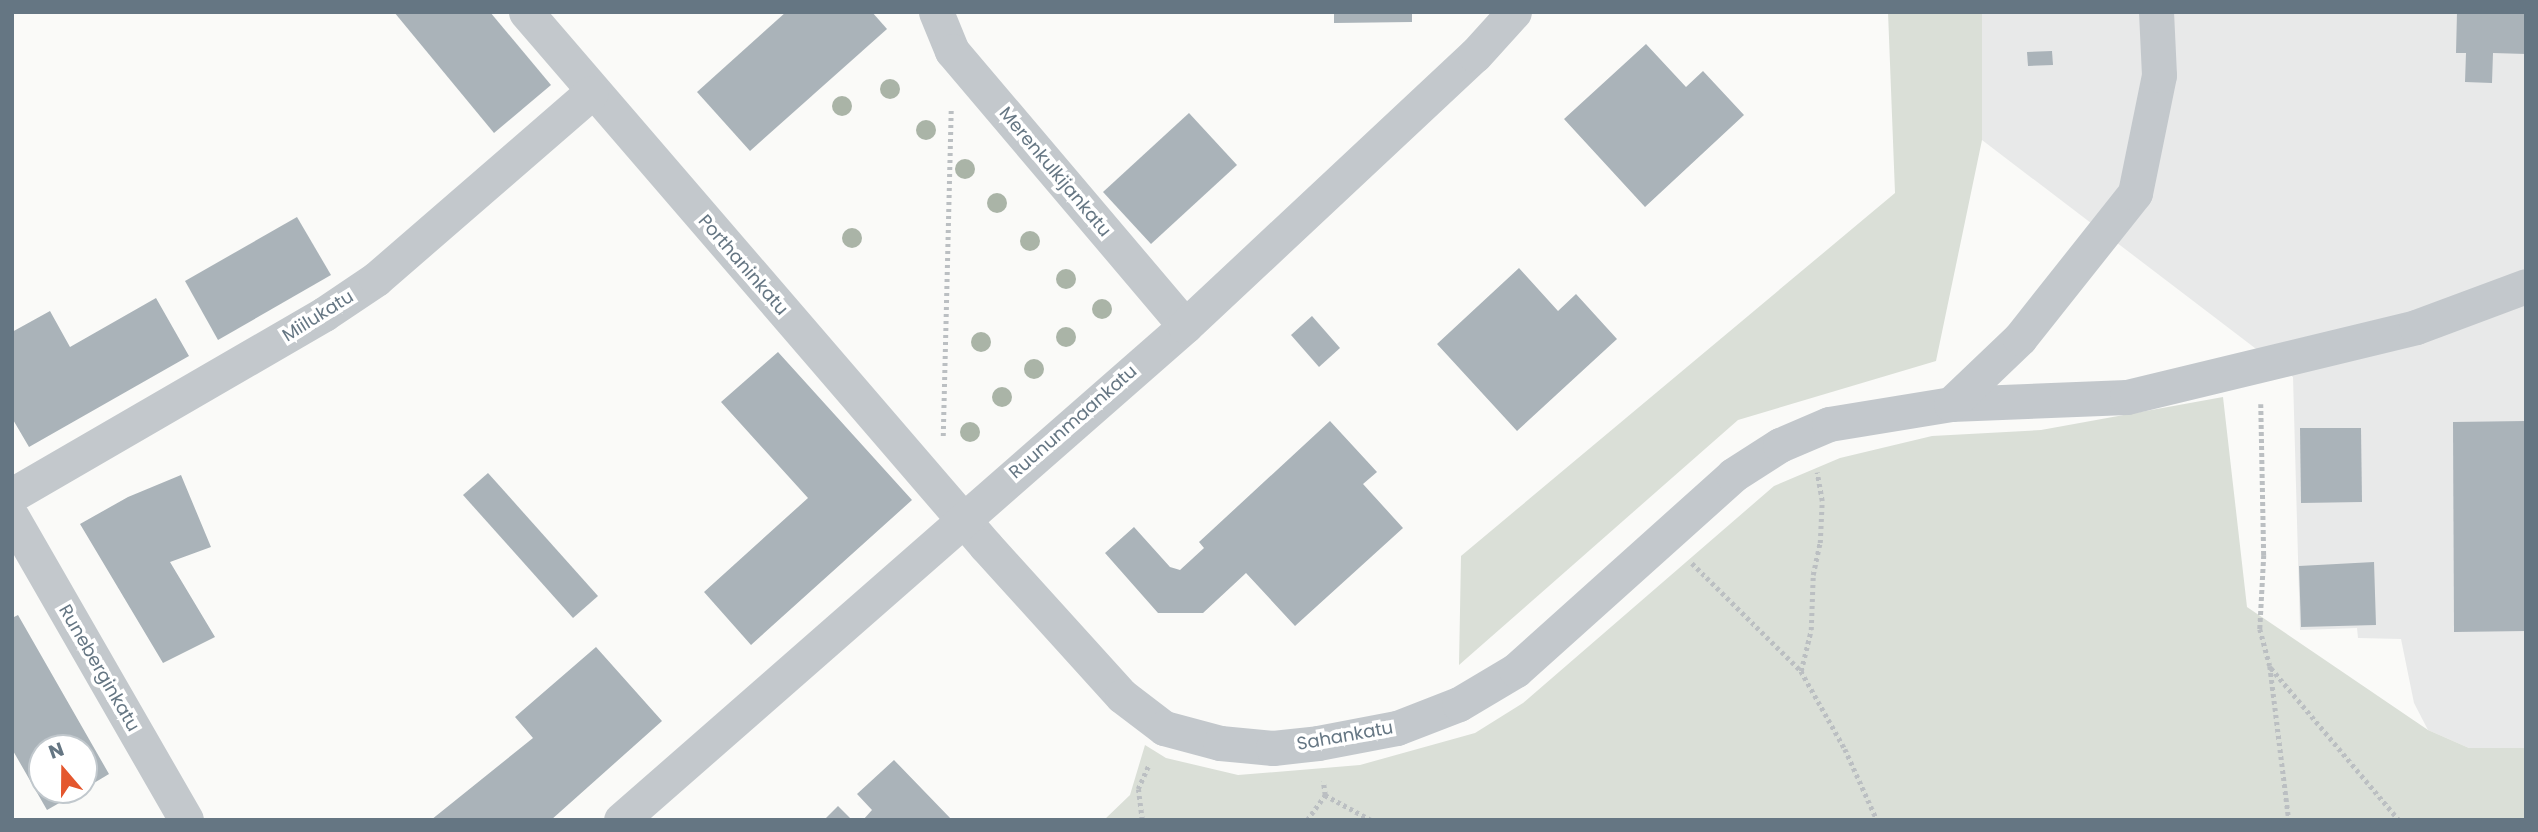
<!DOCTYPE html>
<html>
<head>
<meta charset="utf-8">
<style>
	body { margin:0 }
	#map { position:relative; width:2538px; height:832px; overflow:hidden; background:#fafaf8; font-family:Poppins,sans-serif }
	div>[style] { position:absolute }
	.built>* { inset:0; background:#e8e9e9 }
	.green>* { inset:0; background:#dadfd7 }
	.building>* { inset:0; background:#aab3b9 }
	.path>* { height:4.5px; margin-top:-2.25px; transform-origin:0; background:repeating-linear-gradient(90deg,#bbbfc2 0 3.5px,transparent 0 7px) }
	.minor>* { height:35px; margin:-17.5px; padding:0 17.5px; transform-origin:17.5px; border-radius:17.5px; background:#c3c8cc }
	.trees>* { width:20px; height:20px; margin:-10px; border-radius:50%; background:#aab4a7 }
	span { translate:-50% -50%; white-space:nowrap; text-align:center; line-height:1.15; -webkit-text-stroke:7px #fff; paint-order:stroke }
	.street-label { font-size:18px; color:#657683 }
	.frame { position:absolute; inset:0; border:14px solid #657683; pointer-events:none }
	.north { position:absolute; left:28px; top:734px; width:70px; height:70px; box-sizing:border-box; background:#fff; border:2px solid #c1c8cd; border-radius:50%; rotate:340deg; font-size:19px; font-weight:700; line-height:28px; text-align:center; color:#657683 }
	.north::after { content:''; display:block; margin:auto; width:24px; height:32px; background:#e4572e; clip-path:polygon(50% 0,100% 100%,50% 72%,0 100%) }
</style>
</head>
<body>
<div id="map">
	<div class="built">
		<div style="clip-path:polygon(1982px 12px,2526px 12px,2526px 748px,2469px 748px,2428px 730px,2414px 703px,2401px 639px,2358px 638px,2357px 628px,2300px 630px,2293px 377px,1982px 140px)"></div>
	</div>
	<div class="green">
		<div style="clip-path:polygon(1888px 12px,1982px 12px,1982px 140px,1936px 361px,1738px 420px,1459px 665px,1461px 556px,1895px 193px)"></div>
		<div style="clip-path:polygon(2223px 397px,2247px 607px,2428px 730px,2469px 748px,2526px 748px,2526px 820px,1104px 820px,1130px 795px,1145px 745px,1166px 758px,1238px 775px,1360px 765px,1475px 733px,1523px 703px,1774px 486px,1840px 458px,1932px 436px,2041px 430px)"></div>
	</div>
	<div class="building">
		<div style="clip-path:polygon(394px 12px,490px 12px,551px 85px,494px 133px)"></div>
		<div style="clip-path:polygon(786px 12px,872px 12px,887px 29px,750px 151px,697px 92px)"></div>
		<div style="clip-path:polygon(1334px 12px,1412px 12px,1412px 22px,1334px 23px)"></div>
		<div style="clip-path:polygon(2457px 12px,2526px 12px,2526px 54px,2493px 53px,2492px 83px,2465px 82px,2466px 53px,2456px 53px)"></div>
		<div style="clip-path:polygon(1646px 44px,1686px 87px,1703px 71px,1744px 115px,1645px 207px,1564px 119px)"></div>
		<div style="clip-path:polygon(2052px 51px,2053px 65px,2028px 66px,2027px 52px)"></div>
		<div style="clip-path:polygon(1189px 113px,1237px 165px,1151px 244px,1103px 192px)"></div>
		<div style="clip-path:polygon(297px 217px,331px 275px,218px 340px,185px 281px)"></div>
		<div style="clip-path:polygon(1519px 268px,1558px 311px,1576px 294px,1617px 339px,1517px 431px,1437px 344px)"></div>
		<div style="clip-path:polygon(156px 298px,189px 356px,29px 447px,12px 418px,12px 332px,50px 311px,70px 347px)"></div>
		<div style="clip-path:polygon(1312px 316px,1340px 348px,1319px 367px,1291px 335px)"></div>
		<div style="clip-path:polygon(778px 352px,912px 500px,751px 645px,704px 592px,808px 498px,721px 402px)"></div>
		<div style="clip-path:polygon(1330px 421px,1377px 472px,1363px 484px,1403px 528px,1295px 626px,1246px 573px,1203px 613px,1158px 613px,1105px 553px,1134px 527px,1170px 567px,1180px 570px,1204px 548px,1199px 542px)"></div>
		<div style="clip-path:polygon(2526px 421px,2526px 631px,2454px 632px,2453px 422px)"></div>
		<div style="clip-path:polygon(2300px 428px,2361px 428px,2362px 502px,2301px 503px)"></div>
		<div style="clip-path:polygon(488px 473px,598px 596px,573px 618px,463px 495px)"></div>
		<div style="clip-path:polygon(181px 475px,211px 547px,170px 562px,215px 637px,163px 663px,80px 524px,128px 497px)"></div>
		<div style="clip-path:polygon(2374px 562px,2376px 625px,2301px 627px,2299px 566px)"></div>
		<div style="clip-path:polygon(18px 615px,109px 774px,84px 789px,84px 748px,42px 748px,42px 790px,82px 790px,47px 810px,12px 749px,12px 618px)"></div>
		<div style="clip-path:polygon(596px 647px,662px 721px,551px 820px,431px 820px,533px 738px,515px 717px)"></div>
		<div style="clip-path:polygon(894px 760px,952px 820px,863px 820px,872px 810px,857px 794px)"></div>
		<div style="clip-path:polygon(838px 806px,852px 820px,824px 820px)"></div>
	</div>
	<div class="path">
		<div style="left:2261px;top:404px;width:151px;rotate:88.9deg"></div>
		<div style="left:2264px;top:555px;width:74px;rotate:93.1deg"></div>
		<div style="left:2260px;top:629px;width:38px;rotate:75deg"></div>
		<div style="left:2270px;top:666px;width:155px;rotate:83deg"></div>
		<div style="left:943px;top:436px;width:327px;rotate:-88.6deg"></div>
		<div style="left:1692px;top:563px;width:153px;rotate:44.7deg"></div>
		<div style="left:1801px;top:671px;width:90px;rotate:60.6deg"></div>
		<div style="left:1845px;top:749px;width:78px;rotate:65.7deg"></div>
		<div style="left:2271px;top:668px;width:199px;rotate:49.9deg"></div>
		<div style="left:1801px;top:671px;width:42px;rotate:-76.3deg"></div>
		<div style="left:1811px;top:630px;width:55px;rotate:-87.9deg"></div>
		<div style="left:1813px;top:575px;width:33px;rotate:-78deg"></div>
		<div style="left:1820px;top:543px;width:42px;rotate:-87.3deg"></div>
		<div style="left:1822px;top:501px;width:29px;rotate:-100deg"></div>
		<div style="left:1325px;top:795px;width:52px;rotate:28.5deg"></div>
		<div style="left:1142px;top:820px;width:31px;rotate:-97deg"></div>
		<div style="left:1138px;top:789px;width:27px;rotate:-66deg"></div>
		<div style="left:1307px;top:820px;width:31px;rotate:-54deg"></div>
		<div style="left:1325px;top:795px;width:14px;rotate:-98deg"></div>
	</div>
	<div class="minor">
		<div style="left:526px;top:12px;width:705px;rotate:49.26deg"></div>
		<div style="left:986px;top:546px;width:202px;rotate:47.8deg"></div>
		<div style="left:1122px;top:696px;width:53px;rotate:37.3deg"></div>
		<div style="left:1164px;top:728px;width:58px;rotate:15deg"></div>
		<div style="left:1220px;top:743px;width:53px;rotate:5.4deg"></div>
		<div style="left:1273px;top:748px;width:45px;rotate:-6.3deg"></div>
		<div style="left:1318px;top:743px;width:80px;rotate:-10.8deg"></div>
		<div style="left:1397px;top:728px;width:66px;rotate:-21.2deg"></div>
		<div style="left:1459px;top:704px;width:66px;rotate:-30.8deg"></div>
		<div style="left:1516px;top:670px;width:292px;rotate:-41.9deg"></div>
		<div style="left:1733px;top:475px;width:56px;rotate:-32.6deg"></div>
		<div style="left:1780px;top:445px;width:53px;rotate:-23.2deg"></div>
		<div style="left:1829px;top:424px;width:124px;rotate:-9.3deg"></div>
		<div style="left:1951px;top:404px;width:176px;rotate:-2.3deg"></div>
		<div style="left:2127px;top:397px;width:297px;rotate:-13.6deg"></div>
		<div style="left:2416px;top:327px;width:117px;rotate:-20.4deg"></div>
		<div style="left:936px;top:12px;width:42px;rotate:67.7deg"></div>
		<div style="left:952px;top:51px;width:360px;rotate:49.7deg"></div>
		<div style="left:1951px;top:404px;width:95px;rotate:-43.7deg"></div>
		<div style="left:2020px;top:338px;width:185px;rotate:-51.6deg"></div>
		<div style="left:2135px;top:193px;width:120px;rotate:-78.5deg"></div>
		<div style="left:2159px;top:75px;width:63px;rotate:-92.7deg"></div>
		<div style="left:12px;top:495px;width:361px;rotate:-30.1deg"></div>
		<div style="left:324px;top:314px;width:63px;rotate:-33.9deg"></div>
		<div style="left:376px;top:279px;width:284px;rotate:-40.9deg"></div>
		<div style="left:12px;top:517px;width:349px;rotate:60.1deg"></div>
		<div style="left:621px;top:820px;width:750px;rotate:-41.21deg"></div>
		<div style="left:1185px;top:326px;width:397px;rotate:-43.1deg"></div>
		<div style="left:1475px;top:55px;width:58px;rotate:-47.8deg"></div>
	</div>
	<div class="trees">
		<div style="left:890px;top:89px"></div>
		<div style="left:842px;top:106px"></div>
		<div style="left:926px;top:130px"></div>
		<div style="left:965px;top:169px"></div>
		<div style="left:997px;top:203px"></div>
		<div style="left:852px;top:238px"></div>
		<div style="left:1030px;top:241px"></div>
		<div style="left:1066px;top:279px"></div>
		<div style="left:1102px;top:309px"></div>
		<div style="left:1066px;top:337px"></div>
		<div style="left:981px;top:342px"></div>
		<div style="left:1034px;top:369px"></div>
		<div style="left:1002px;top:397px"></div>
		<div style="left:970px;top:432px"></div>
	</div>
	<div class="street-label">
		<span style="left:1055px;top:172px;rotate:50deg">Merenkulkijankatu</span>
		<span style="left:743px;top:265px;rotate:49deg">Porthaninkatu</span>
		<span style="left:318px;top:316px;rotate:-32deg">Miilukatu</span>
		<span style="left:1073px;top:422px;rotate:-41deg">Ruununmaankatu</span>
		<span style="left:99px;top:668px;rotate:60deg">Runeberginkatu</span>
		<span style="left:1345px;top:736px;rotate:-10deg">Sahankatu</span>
	</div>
	<div class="frame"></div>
	<div class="north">N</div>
</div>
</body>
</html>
